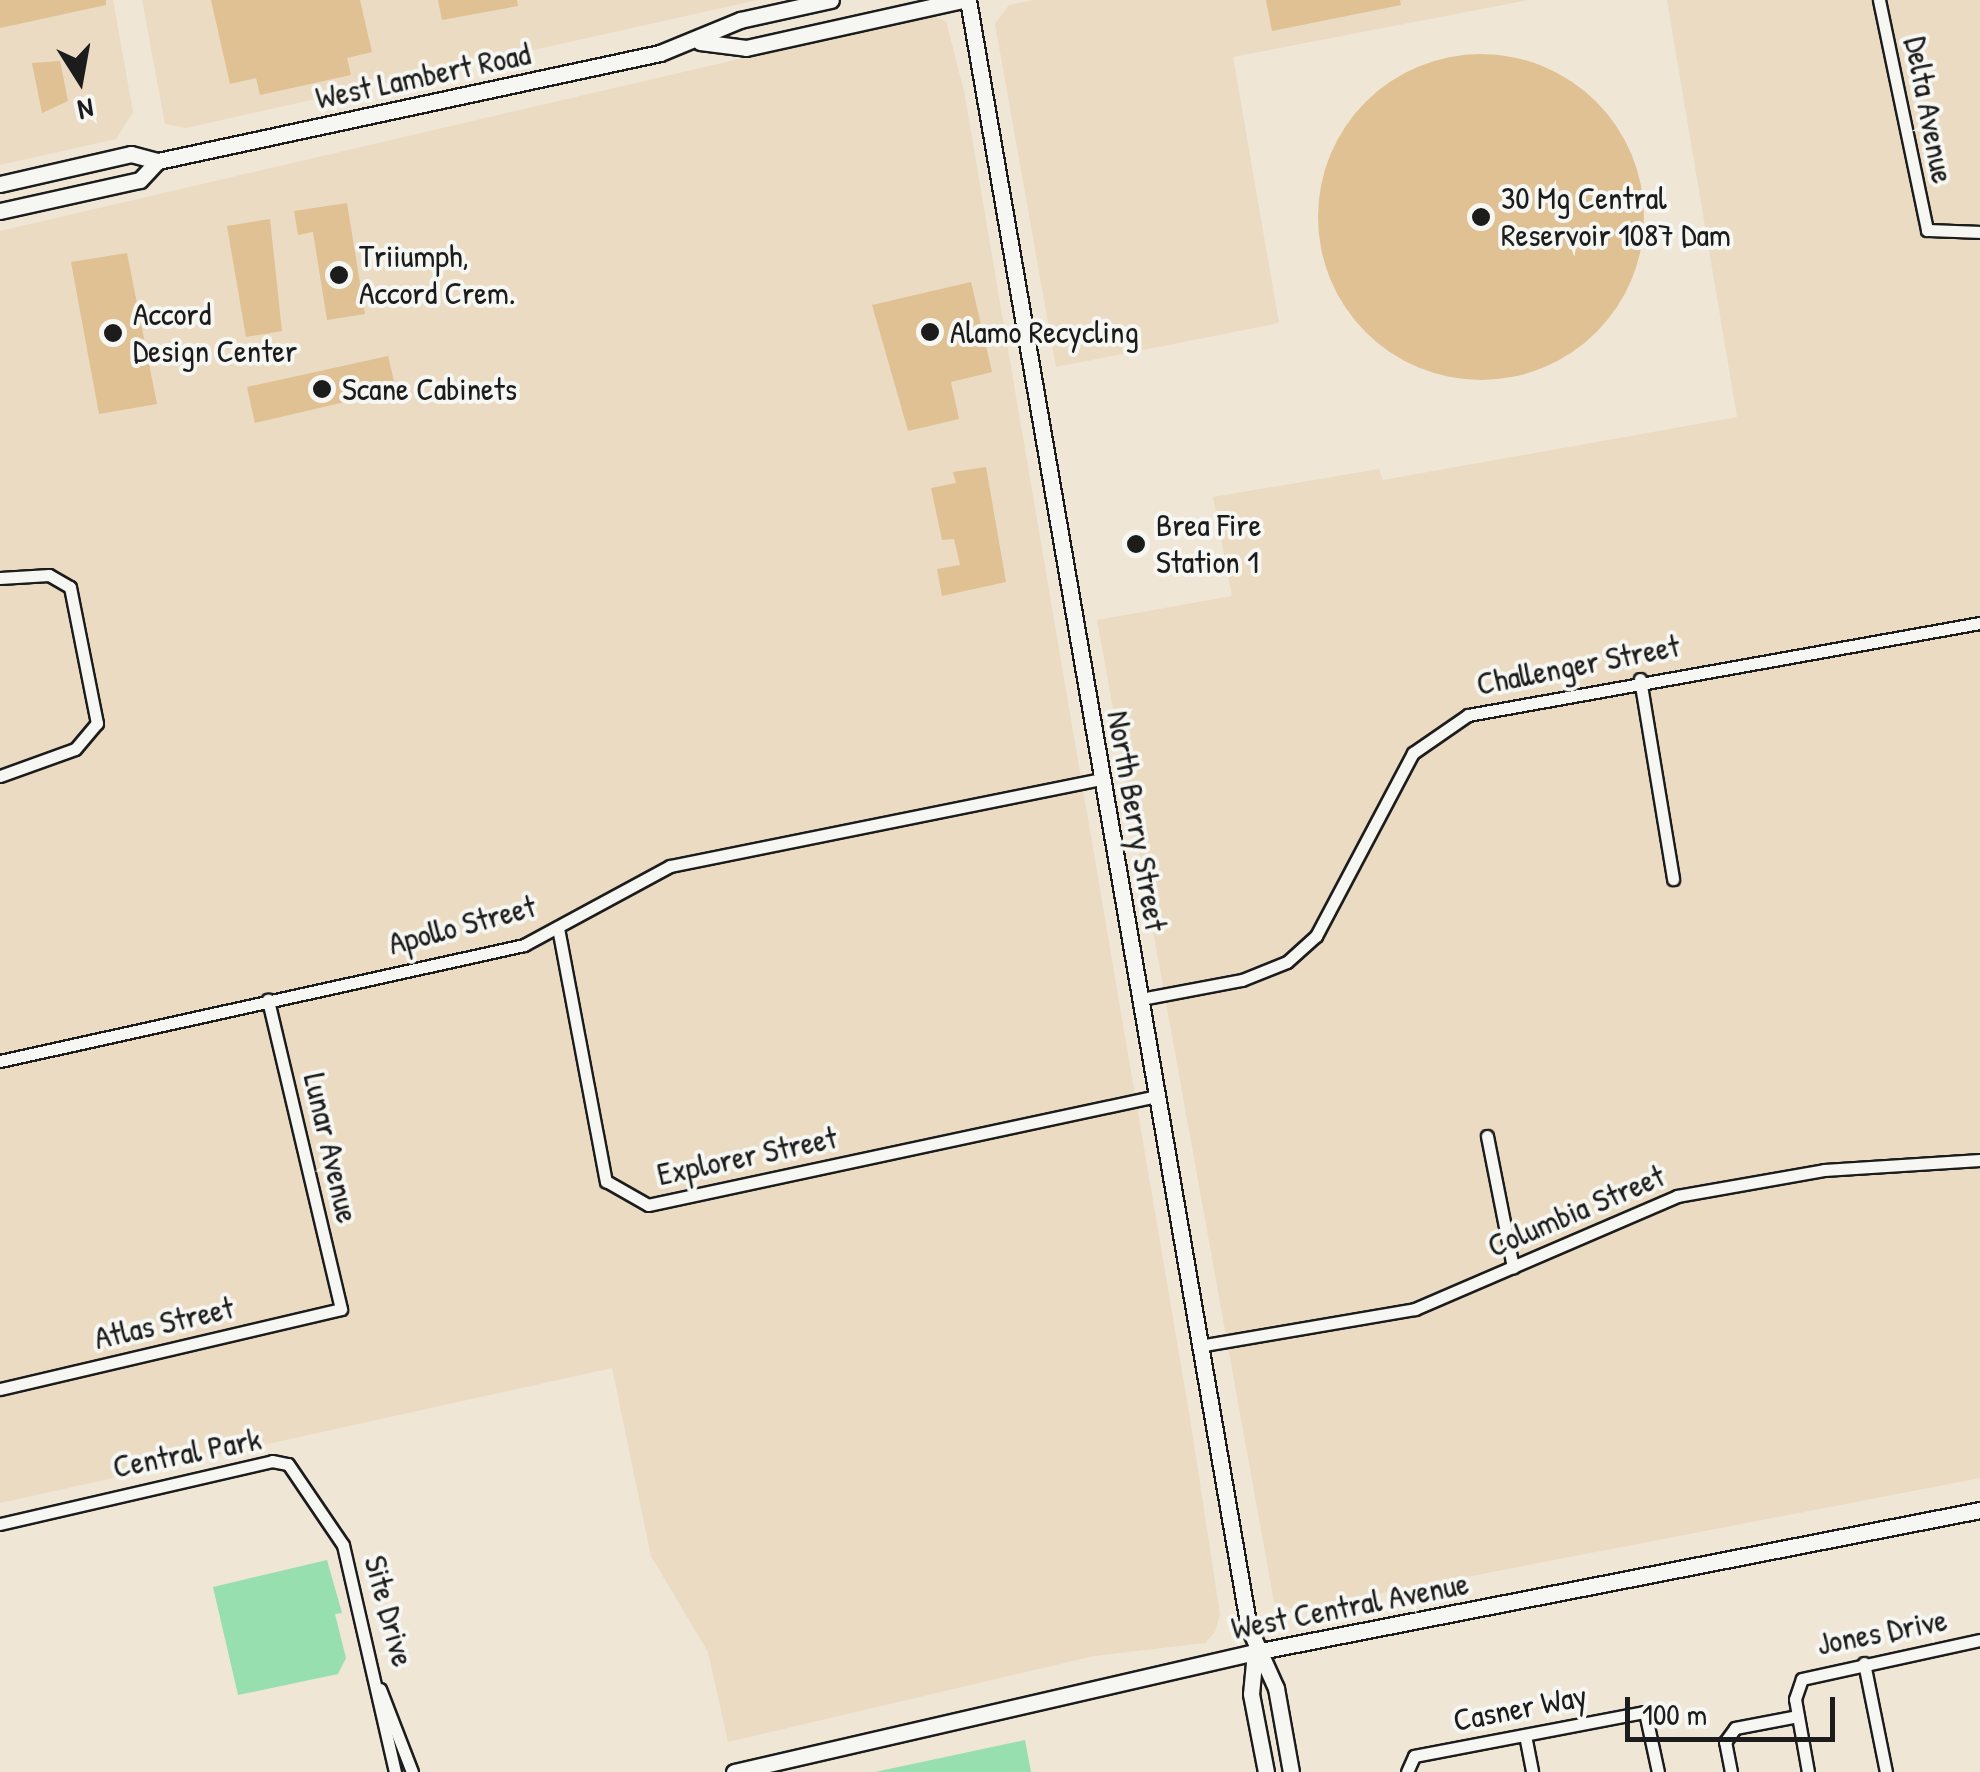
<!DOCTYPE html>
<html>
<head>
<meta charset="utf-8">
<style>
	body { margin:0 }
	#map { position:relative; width:1980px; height:1772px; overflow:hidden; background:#efe6d6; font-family:"Patrick Hand",sans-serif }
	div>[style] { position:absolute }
	.built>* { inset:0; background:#eadbc2 }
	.green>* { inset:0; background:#97dfae }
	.building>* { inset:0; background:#e0c193 }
	.round { border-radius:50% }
	.roads { filter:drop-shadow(2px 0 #1c1c1c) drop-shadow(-2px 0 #1c1c1c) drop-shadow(0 2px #1c1c1c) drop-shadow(0 -2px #1c1c1c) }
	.street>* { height:11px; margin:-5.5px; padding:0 5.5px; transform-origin:5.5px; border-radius:5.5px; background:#f6f6f2 }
	.secondary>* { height:15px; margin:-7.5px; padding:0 7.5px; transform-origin:7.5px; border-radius:7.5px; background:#f6f6f2 }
	.dots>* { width:28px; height:28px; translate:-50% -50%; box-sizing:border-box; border:5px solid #f6f6f2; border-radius:50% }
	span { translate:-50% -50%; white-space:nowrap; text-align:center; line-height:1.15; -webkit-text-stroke:8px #f6f6f2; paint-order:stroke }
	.street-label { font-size:32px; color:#1c1c1c }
	.poi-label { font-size:32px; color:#1c1c1c }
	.left { translate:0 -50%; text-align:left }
	.north { position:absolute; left:30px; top:30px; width:100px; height:100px; -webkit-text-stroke:8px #f6f6f2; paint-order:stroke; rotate:169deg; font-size:28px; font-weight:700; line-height:40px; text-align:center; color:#1c1c1c }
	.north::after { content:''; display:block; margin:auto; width:35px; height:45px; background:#1c1c1c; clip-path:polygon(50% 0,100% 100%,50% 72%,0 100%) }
	.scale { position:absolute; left:1625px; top:1697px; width:210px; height:45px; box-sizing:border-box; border:5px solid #1c1c1c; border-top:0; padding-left:12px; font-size:30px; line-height:35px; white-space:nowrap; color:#1c1c1c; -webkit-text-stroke:8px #f6f6f2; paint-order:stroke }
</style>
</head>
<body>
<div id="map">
	<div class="built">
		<div style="clip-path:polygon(0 0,113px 0,133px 112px,116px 139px,0 165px)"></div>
		<div style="clip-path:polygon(142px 0,757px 0,186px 128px,165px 124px)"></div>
		<div style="clip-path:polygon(1034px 0,1528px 0,1233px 57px,1279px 323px,1056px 367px,995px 24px,1009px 5px)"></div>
		<div style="clip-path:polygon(1667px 0,1980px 0,1980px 1478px,1295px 1610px,1274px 1602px,1097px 620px,1232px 596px,1213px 497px,1379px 469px,1383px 480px,1737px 417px)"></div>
		<div style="clip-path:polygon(928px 15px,946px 21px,964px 91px,1190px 1418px,1220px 1614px,1215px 1632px,1205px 1643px,1094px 1656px,728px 1742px,708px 1652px,651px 1556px,612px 1368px,0 1503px,0 231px)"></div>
	</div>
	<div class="green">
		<div style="clip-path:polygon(327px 1560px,342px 1613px,335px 1614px,346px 1658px,338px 1674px,238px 1695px,213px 1587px)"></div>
		<div style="clip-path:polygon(1025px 1740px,1031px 1772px,875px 1772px)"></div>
	</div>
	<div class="building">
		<div style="clip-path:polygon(0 0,106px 0,106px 5px,0 28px)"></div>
		<div style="clip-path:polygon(211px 0,360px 0,372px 52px,347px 58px,351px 75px,260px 95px,256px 78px,230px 84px)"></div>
		<div style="clip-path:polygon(438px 0,517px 0,518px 6px,442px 20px)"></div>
		<div style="clip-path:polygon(1266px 0,1400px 0,1401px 5px,1272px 31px)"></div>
		<div class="round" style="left:1318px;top:54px;width:326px;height:326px"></div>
		<div style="clip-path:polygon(60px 61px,68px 101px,42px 113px,32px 63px)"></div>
		<div style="clip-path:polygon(347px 203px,365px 314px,327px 320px,313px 232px,298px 235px,294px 211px)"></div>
		<div style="clip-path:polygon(270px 219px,282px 331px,246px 337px,227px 226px)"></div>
		<div style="clip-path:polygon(127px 253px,157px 404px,99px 414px,71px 262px)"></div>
		<div style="clip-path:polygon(971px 282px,992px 372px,951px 382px,959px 419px,908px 431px,872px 305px)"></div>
		<div style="clip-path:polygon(388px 356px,396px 390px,255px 423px,247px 387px)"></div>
		<div style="clip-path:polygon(986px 467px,1006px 582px,942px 596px,937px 569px,960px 565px,954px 539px,942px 540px,931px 488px,956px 483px,953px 472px)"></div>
	</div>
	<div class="roads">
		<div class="street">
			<div style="left:1879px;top:0;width:235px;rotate:78.2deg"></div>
			<div style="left:1927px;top:230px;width:53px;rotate:2.2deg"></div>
			<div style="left:0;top:578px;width:49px;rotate:-3.5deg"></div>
			<div style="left:49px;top:575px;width:24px;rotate:30deg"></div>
			<div style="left:70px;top:587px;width:139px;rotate:78.8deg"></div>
			<div style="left:97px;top:723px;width:34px;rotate:130deg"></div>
			<div style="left:75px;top:749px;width:80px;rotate:160.2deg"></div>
			<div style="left:1640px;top:679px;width:203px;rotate:80.6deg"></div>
			<div style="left:558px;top:928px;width:258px;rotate:79.3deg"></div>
			<div style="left:606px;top:1181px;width:48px;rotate:29.7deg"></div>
			<div style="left:648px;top:1205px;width:521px;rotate:-12.09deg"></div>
			<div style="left:1141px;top:999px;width:103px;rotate:-10.7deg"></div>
			<div style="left:1242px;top:980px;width:48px;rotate:-21.8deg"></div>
			<div style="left:1287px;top:962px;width:39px;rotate:-42deg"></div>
			<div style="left:1316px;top:936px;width:207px;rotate:-62.1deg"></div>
			<div style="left:1413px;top:753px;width:67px;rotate:-34.6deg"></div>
			<div style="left:1468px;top:715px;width:520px;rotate:-10.19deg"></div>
			<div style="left:0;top:1061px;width:537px;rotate:-12.48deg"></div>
			<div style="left:524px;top:945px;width:166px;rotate:-28.4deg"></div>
			<div style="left:670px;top:866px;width:440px;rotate:-11.4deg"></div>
			<div style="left:1487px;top:1136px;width:134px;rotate:78.8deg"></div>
			<div style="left:1199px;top:1346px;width:219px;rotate:-9.7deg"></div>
			<div style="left:1415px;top:1309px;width:285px;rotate:-23.3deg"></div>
			<div style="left:1677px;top:1196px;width:149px;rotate:-10deg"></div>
			<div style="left:1824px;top:1170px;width:156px;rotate:-3.7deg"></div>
			<div style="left:0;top:1389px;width:350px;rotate:-13.2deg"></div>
			<div style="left:341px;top:1309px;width:318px;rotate:-103.3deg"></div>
			<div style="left:0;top:1524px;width:279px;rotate:-13deg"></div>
			<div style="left:272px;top:1461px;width:16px;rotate:11deg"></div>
			<div style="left:288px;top:1464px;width:98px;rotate:55.8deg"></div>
			<div style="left:343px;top:1545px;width:233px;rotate:77.1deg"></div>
			<div style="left:1864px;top:1663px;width:111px;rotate:78.6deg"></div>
			<div style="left:380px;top:1689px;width:89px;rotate:68.9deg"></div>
			<div style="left:1525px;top:1735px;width:38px;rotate:79deg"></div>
			<div style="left:1407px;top:1772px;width:17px;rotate:-66deg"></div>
			<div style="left:1414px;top:1756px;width:235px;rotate:-10.8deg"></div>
			<div style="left:1645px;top:1712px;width:61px;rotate:77.8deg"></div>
			<div style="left:1731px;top:1772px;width:31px;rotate:-101deg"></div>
			<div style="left:1725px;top:1742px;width:17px;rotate:-54deg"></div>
			<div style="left:1735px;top:1728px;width:64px;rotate:-10.8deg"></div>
			<div style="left:1808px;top:1772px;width:74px;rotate:-100.1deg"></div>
			<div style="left:1795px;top:1699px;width:21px;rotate:-71deg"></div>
			<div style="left:1802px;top:1679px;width:182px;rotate:-12.4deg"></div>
		</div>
		<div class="secondary">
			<div style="left:968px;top:0;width:1652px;rotate:80.21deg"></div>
			<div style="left:1249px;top:1628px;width:66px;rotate:65.8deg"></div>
			<div style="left:1276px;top:1688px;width:85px;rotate:79.9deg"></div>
			<div style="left:700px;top:42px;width:46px;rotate:7.4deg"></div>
			<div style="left:746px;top:48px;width:221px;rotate:-12.5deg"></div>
			<div style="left:0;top:184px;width:134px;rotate:-12.9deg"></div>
			<div style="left:131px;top:154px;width:28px;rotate:15deg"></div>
			<div style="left:158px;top:161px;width:513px;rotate:-12.14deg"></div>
			<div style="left:660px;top:53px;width:87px;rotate:-22.4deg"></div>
			<div style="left:740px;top:20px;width:93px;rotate:-12.4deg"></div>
			<div style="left:0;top:211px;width:143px;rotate:-12.5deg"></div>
			<div style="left:140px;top:180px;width:26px;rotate:-47deg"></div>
			<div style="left:1255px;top:1652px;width:42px;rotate:95.4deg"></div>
			<div style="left:1251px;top:1694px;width:79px;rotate:79.1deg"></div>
			<div style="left:734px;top:1772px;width:535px;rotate:-12.97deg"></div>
			<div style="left:1255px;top:1652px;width:739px;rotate:-11.08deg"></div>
		</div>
	</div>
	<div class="dots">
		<div style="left:1481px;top:217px;background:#1c1c1c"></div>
		<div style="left:339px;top:275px;background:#1c1c1c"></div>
		<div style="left:930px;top:332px;background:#1c1c1c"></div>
		<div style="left:113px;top:333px;background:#1c1c1c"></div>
		<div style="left:322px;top:389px;background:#1c1c1c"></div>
		<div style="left:1136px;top:544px;background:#1c1c1c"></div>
	</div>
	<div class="street-label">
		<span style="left:423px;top:76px;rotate:-12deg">West Lambert Road</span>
		<span style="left:1929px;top:110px;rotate:79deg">Delta Avenue</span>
		<span style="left:1578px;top:665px;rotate:-11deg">Challenger Street</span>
		<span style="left:1137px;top:821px;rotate:80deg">North Berry Street</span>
		<span style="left:462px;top:925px;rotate:-15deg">Apollo Street</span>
		<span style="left:331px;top:1148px;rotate:77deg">Lunar Avenue</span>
		<span style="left:747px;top:1156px;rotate:-12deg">Explorer Street</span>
		<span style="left:1576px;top:1211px;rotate:-23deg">Columbia Street</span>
		<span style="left:164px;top:1323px;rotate:-13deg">Atlas Street</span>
		<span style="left:187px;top:1453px;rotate:-11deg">Central Park</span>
		<span style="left:1350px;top:1606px;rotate:-11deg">West Central Avenue</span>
		<span style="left:389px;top:1611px;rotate:75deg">Site Drive</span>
		<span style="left:1882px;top:1632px;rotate:-11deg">Jones Drive</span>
		<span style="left:1520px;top:1708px;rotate:-11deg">Casner Way</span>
	</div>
	<div class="poi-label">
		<span class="left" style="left:1501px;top:217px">30 Mg Central<br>Reservoir 1087 Dam</span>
		<span class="left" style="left:359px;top:275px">Triiumph,<br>Accord Crem.</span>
		<span class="left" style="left:133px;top:333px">Accord<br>Design Center</span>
		<span class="left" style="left:950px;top:332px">Alamo Recycling</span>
		<span class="left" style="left:342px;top:389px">Scane Cabinets</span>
		<span class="left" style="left:1156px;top:544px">Brea Fire<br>Station 1</span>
	</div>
	<div class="north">N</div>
	<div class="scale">100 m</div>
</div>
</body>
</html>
